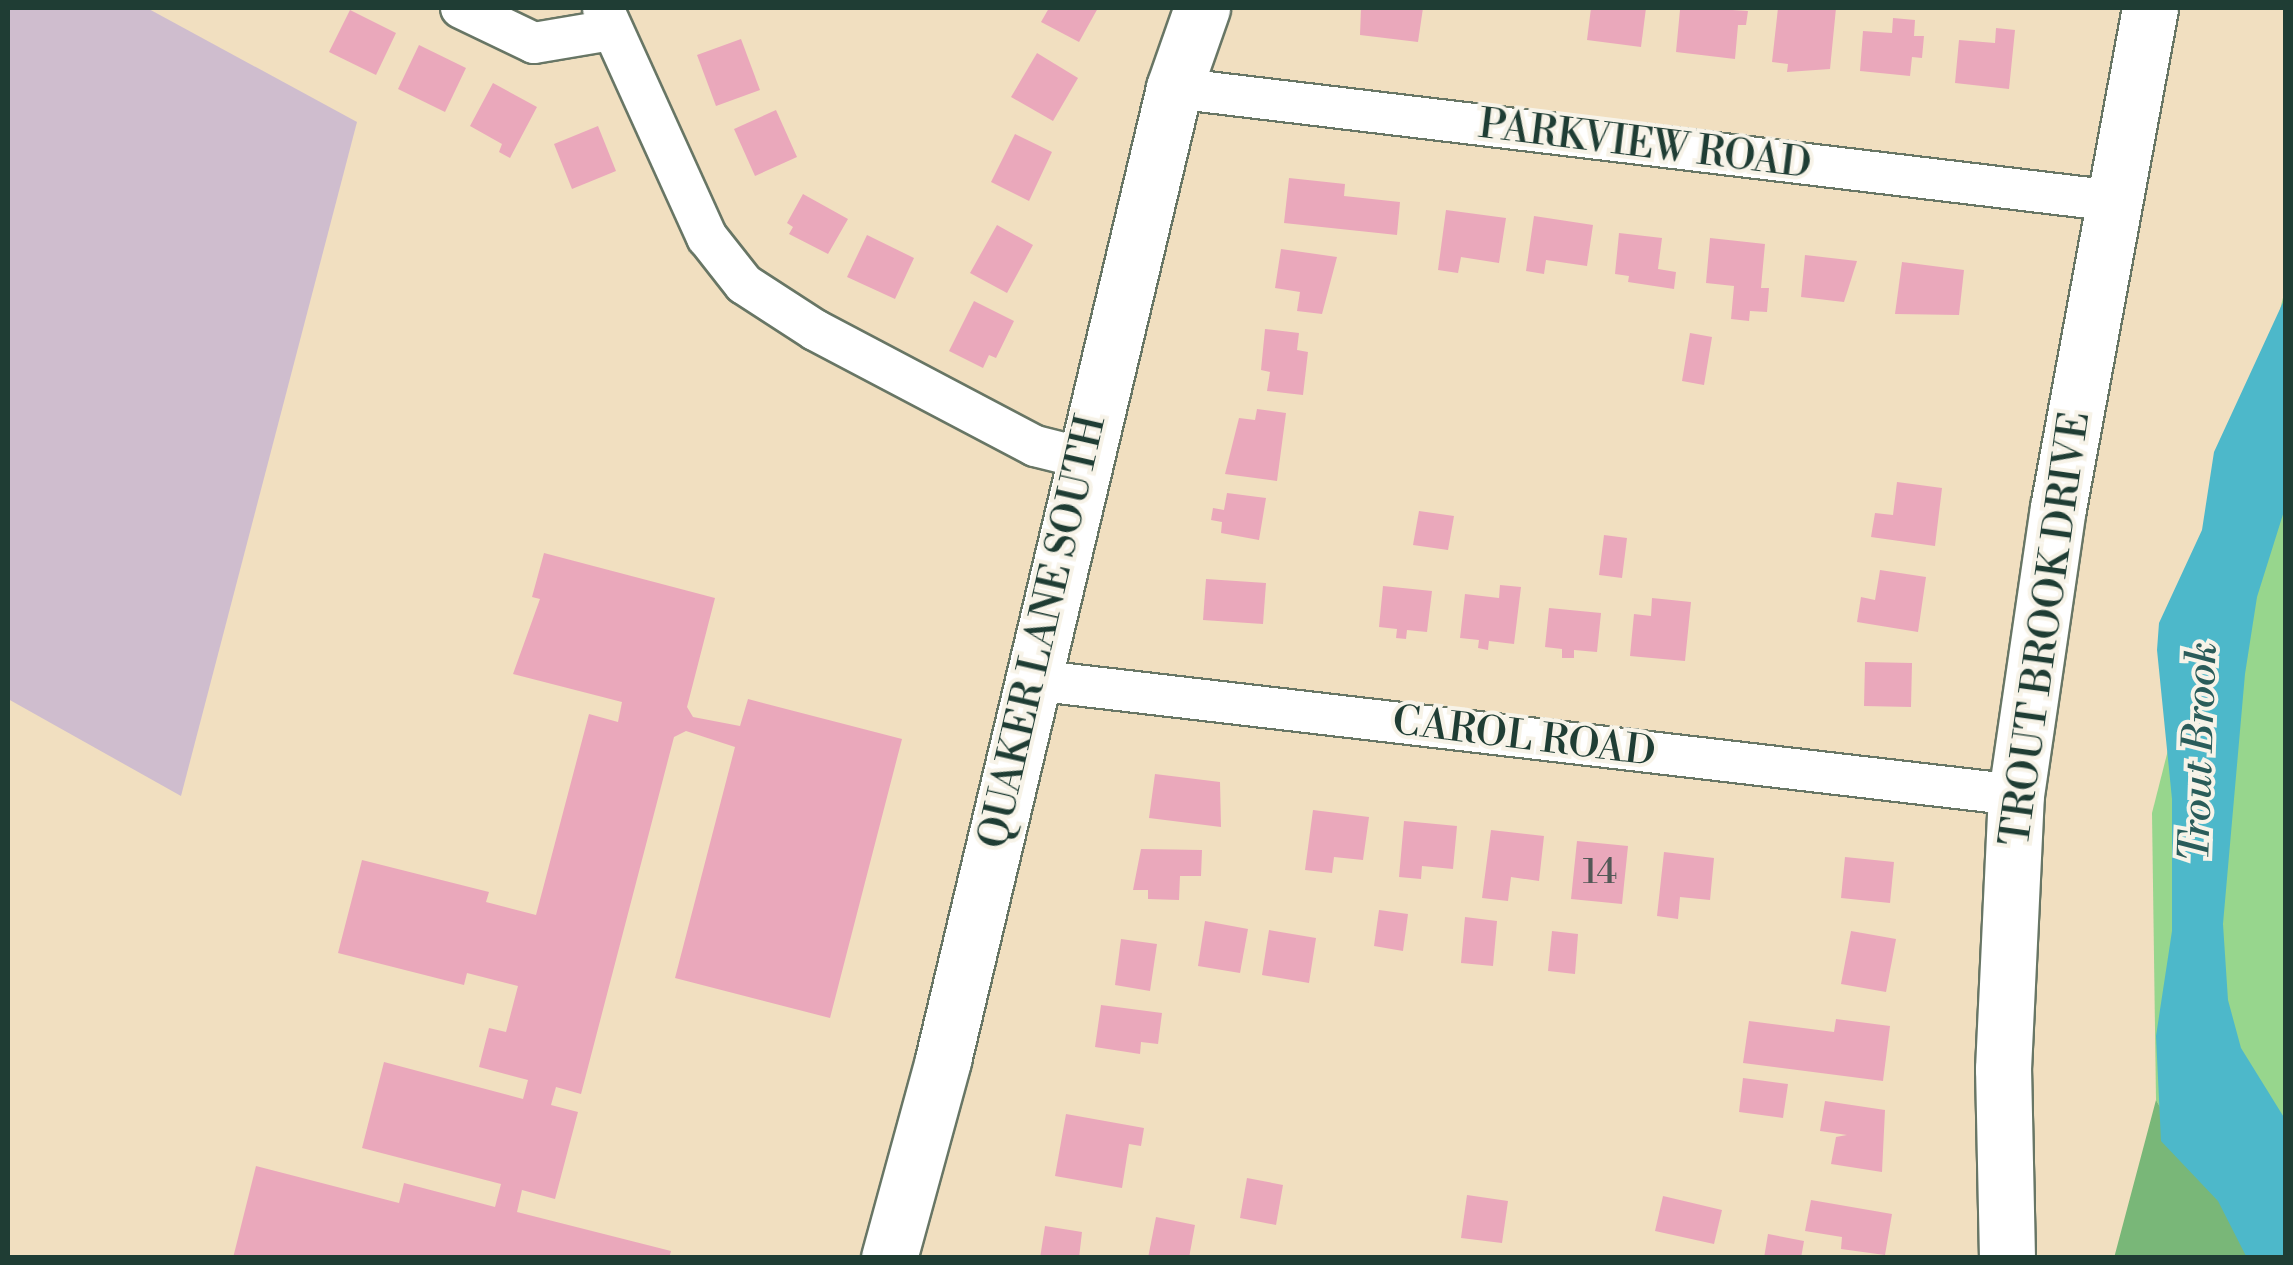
<!DOCTYPE html>
<html>
<head>
<meta charset="utf-8">
<style>
	body { margin:0 }
	#map { position:relative; width:2293px; height:1265px; overflow:hidden; background:#f1dfc0; font-family:"Libre Bodoni",serif }
	div>[style] { position:absolute }
	.industrial>* { inset:0; background:#cfbdce }
	.green>* { inset:0; background:#97d68d }
	.forest>* { inset:0; background:#79b778 }
	.water>* { inset:0; background:#4db8ca }
	.building>* { inset:0; background:#eaa8bb }
	.roads { filter:drop-shadow(2px 0 #687665) drop-shadow(-2px 0 #687665) drop-shadow(0 2px #687665) drop-shadow(0 -2px #687665) }
	.minor>* { height:40px; margin:-20px; padding:0 20px; transform-origin:20px; border-radius:20px; background:#fff }
	.secondary>* { height:55px; margin:-27.5px; padding:0 27.5px; transform-origin:27.5px; border-radius:27.5px; background:#fff }
	span { translate:-50% -50%; white-space:nowrap; text-align:center; line-height:1.15; -webkit-text-stroke:8px #f7f3e8; paint-order:stroke }
	.number-label { font-size:35px; color:#525856 }
	.number-label span { -webkit-text-stroke-width:0 }
	.street-label { font-size:40px; color:#1f3d34 }
	.water-label { font-size:42px; color:#2a5c5a; font-style:italic }
	.frame { position:absolute; inset:0; border:10px solid #1f3d34; pointer-events:none }
</style>
</head>
<body>
<div id="map">
	<div class="industrial">
		<div style="clip-path:polygon(8px 8px,147px 8px,357px 122px,181px 796px,8px 699px)"></div>
	</div>
	<div class="green">
		<div style="clip-path:polygon(2285px 290px,2285px 1256px,2204px 1182px,2156px 1100px,2152px 813px)"></div>
	</div>
	<div class="forest">
		<div style="clip-path:polygon(2156px 1100px,2204px 1182px,2285px 1258px,2114px 1258px)"></div>
	</div>
	<div class="water">
		<div style="clip-path:polygon(2285px 298px,2285px 508px,2257px 597px,2245px 674px,2223px 924px,2228px 1000px,2241px 1048px,2285px 1119px,2286px 1257px,2247px 1258px,2218px 1201px,2161px 1141px,2156px 1036px,2172px 931px,2172px 799px,2157px 650px,2159px 623px,2202px 530px,2214px 452px)"></div>
	</div>
	<div class="building">
		<div style="clip-path:polygon(1049px 8px,1098px 8px,1079px 42px,1041px 22px)"></div>
		<div style="clip-path:polygon(1361px 8px,1423px 8px,1418px 42px,1360px 35px)"></div>
		<div style="clip-path:polygon(1591px 8px,1646px 8px,1641px 47px,1587px 40px)"></div>
		<div style="clip-path:polygon(1702px 8px,1748px 11px,1746px 25px,1738px 25px,1735px 59px,1676px 52px,1680px 10px)"></div>
		<div style="clip-path:polygon(1778px 8px,1836px 8px,1830px 69px,1787px 72px,1788px 64px,1772px 62px)"></div>
		<div style="clip-path:polygon(350px 10px,396px 33px,376px 75px,329px 52px)"></div>
		<div style="clip-path:polygon(1893px 18px,1915px 20px,1914px 36px,1924px 36px,1922px 58px,1912px 57px,1910px 76px,1860px 71px,1863px 31px,1892px 33px)"></div>
		<div style="clip-path:polygon(1996px 28px,2015px 30px,2009px 89px,1955px 83px,1959px 40px,1995px 43px)"></div>
		<div style="clip-path:polygon(741px 39px,760px 90px,716px 106px,697px 55px)"></div>
		<div style="clip-path:polygon(419px 45px,466px 68px,445px 112px,398px 89px)"></div>
		<div style="clip-path:polygon(1037px 53px,1078px 78px,1053px 121px,1011px 97px)"></div>
		<div style="clip-path:polygon(493px 83px,537px 107px,510px 158px,499px 152px,502px 144px,470px 126px)"></div>
		<div style="clip-path:polygon(776px 110px,797px 157px,755px 176px,734px 129px)"></div>
		<div style="clip-path:polygon(598px 126px,616px 171px,572px 189px,554px 144px)"></div>
		<div style="clip-path:polygon(1015px 134px,1052px 152px,1029px 201px,991px 182px)"></div>
		<div style="clip-path:polygon(1289px 178px,1345px 184px,1344px 196px,1400px 202px,1397px 235px,1284px 223px)"></div>
		<div style="clip-path:polygon(803px 194px,848px 219px,828px 254px,789px 234px,793px 227px,787px 223px)"></div>
		<div style="clip-path:polygon(1446px 210px,1506px 218px,1499px 263px,1461px 257px,1458px 273px,1438px 270px)"></div>
		<div style="clip-path:polygon(1534px 216px,1593px 225px,1587px 266px,1546px 260px,1544px 274px,1526px 271px)"></div>
		<div style="clip-path:polygon(997px 225px,1033px 245px,1007px 293px,970px 273px)"></div>
		<div style="clip-path:polygon(1619px 233px,1662px 238px,1658px 269px,1676px 272px,1674px 289px,1628px 282px,1629px 276px,1615px 274px)"></div>
		<div style="clip-path:polygon(867px 235px,914px 258px,895px 299px,847px 277px)"></div>
		<div style="clip-path:polygon(1710px 238px,1765px 244px,1761px 288px,1769px 288px,1767px 312px,1750px 311px,1749px 321px,1731px 319px,1734px 286px,1706px 283px)"></div>
		<div style="clip-path:polygon(1281px 249px,1337px 257px,1322px 314px,1297px 311px,1300px 292px,1275px 288px)"></div>
		<div style="clip-path:polygon(1805px 255px,1857px 261px,1844px 302px,1801px 297px)"></div>
		<div style="clip-path:polygon(1902px 262px,1964px 270px,1959px 315px,1895px 314px)"></div>
		<div style="clip-path:polygon(974px 301px,1014px 321px,996px 358px,989px 355px,983px 368px,949px 351px)"></div>
		<div style="clip-path:polygon(1265px 329px,1299px 333px,1297px 350px,1308px 352px,1303px 395px,1267px 391px,1270px 372px,1261px 370px)"></div>
		<div style="clip-path:polygon(1690px 333px,1712px 337px,1704px 385px,1682px 381px)"></div>
		<div style="clip-path:polygon(1257px 409px,1286px 413px,1277px 481px,1225px 474px,1239px 418px,1255px 420px)"></div>
		<div style="clip-path:polygon(1897px 482px,1942px 488px,1935px 546px,1871px 537px,1875px 513px,1893px 515px)"></div>
		<div style="clip-path:polygon(1227px 493px,1266px 498px,1259px 540px,1221px 533px,1222px 522px,1211px 520px,1213px 508px,1224px 510px)"></div>
		<div style="clip-path:polygon(1419px 511px,1454px 516px,1448px 550px,1413px 545px)"></div>
		<div style="clip-path:polygon(1604px 535px,1627px 538px,1622px 578px,1599px 575px)"></div>
		<div style="clip-path:polygon(544px 553px,715px 598px,687px 707px,693px 717px,740px 726px,748px 699px,902px 739px,830px 1018px,675px 978px,735px 747px,686px 731px,674px 737px,581px 1094px,556px 1087px,551px 1105px,578px 1112px,555px 1199px,522px 1190px,517px 1212px,671px 1251px,669px 1258px,233px 1258px,256px 1166px,399px 1203px,404px 1183px,495px 1207px,501px 1184px,362px 1148px,384px 1062px,523px 1099px,528px 1080px,479px 1067px,489px 1028px,506px 1032px,518px 986px,467px 973px,464px 985px,338px 953px,362px 860px,489px 892px,486px 902px,536px 915px,589px 714px,618px 722px,622px 702px,513px 674px,540px 599px,532px 597px)"></div>
		<div style="clip-path:polygon(1880px 570px,1926px 577px,1918px 632px,1857px 622px,1861px 597px,1875px 600px)"></div>
		<div style="clip-path:polygon(1206px 579px,1266px 583px,1263px 624px,1203px 620px)"></div>
		<div style="clip-path:polygon(1500px 585px,1521px 587px,1514px 644px,1489px 641px,1488px 650px,1478px 648px,1479px 640px,1460px 638px,1465px 594px,1499px 598px)"></div>
		<div style="clip-path:polygon(1383px 586px,1432px 591px,1427px 632px,1407px 630px,1406px 639px,1396px 638px,1397px 629px,1379px 627px)"></div>
		<div style="clip-path:polygon(1652px 598px,1691px 602px,1685px 661px,1630px 656px,1634px 614px,1651px 616px)"></div>
		<div style="clip-path:polygon(1549px 608px,1601px 613px,1597px 652px,1574px 650px,1574px 658px,1562px 658px,1562px 649px,1545px 647px)"></div>
		<div style="clip-path:polygon(1865px 662px,1912px 663px,1911px 707px,1864px 706px)"></div>
		<div style="clip-path:polygon(1155px 774px,1220px 782px,1221px 827px,1149px 818px)"></div>
		<div style="clip-path:polygon(1313px 810px,1369px 817px,1363px 860px,1334px 857px,1332px 873px,1305px 870px)"></div>
		<div style="clip-path:polygon(1404px 821px,1457px 826px,1453px 869px,1422px 866px,1421px 879px,1399px 877px)"></div>
		<div style="clip-path:polygon(1491px 830px,1544px 836px,1539px 881px,1511px 877px,1508px 901px,1482px 898px)"></div>
		<div style="clip-path:polygon(1577px 841px,1628px 846px,1622px 904px,1571px 899px)"></div>
		<div style="clip-path:polygon(1141px 849px,1202px 850px,1201px 876px,1180px 876px,1179px 900px,1148px 899px,1148px 890px,1133px 890px)"></div>
		<div style="clip-path:polygon(1664px 852px,1714px 858px,1710px 900px,1680px 897px,1678px 919px,1657px 916px)"></div>
		<div style="clip-path:polygon(1845px 857px,1894px 862px,1890px 903px,1841px 898px)"></div>
		<div style="clip-path:polygon(1379px 910px,1408px 914px,1403px 951px,1374px 946px)"></div>
		<div style="clip-path:polygon(1465px 917px,1497px 921px,1493px 966px,1461px 963px)"></div>
		<div style="clip-path:polygon(1205px 921px,1248px 929px,1240px 973px,1198px 966px)"></div>
		<div style="clip-path:polygon(1269px 930px,1316px 938px,1309px 983px,1262px 975px)"></div>
		<div style="clip-path:polygon(1552px 931px,1578px 934px,1575px 974px,1548px 971px)"></div>
		<div style="clip-path:polygon(1851px 931px,1896px 939px,1886px 992px,1841px 984px)"></div>
		<div style="clip-path:polygon(1121px 939px,1157px 944px,1150px 991px,1115px 985px)"></div>
		<div style="clip-path:polygon(1101px 1005px,1162px 1013px,1158px 1044px,1141px 1042px,1140px 1054px,1095px 1047px)"></div>
		<div style="clip-path:polygon(1836px 1019px,1890px 1026px,1883px 1081px,1743px 1063px,1749px 1021px,1834px 1032px)"></div>
		<div style="clip-path:polygon(1743px 1078px,1788px 1084px,1783px 1118px,1739px 1112px)"></div>
		<div style="clip-path:polygon(1825px 1101px,1885px 1110px,1882px 1172px,1831px 1164px,1836px 1137px,1847px 1135px,1820px 1131px)"></div>
		<div style="clip-path:polygon(1066px 1114px,1144px 1128px,1141px 1146px,1129px 1144px,1122px 1188px,1055px 1176px)"></div>
		<div style="clip-path:polygon(1247px 1178px,1283px 1185px,1276px 1225px,1240px 1218px)"></div>
		<div style="clip-path:polygon(1467px 1195px,1508px 1201px,1502px 1243px,1461px 1238px)"></div>
		<div style="clip-path:polygon(1663px 1196px,1722px 1210px,1714px 1244px,1655px 1231px)"></div>
		<div style="clip-path:polygon(1811px 1200px,1892px 1214px,1885px 1255px,1841px 1249px,1842px 1237px,1805px 1231px)"></div>
		<div style="clip-path:polygon(1156px 1217px,1195px 1225px,1189px 1258px,1148px 1258px)"></div>
		<div style="clip-path:polygon(1045px 1226px,1082px 1232px,1079px 1258px,1040px 1258px)"></div>
		<div style="clip-path:polygon(1768px 1234px,1804px 1241px,1801px 1258px,1764px 1258px)"></div>
	</div>
	<div class="roads">
		<div class="minor">
			<div style="left:461px;top:8px;width:81px;rotate:25.6deg"></div>
			<div style="left:534px;top:43px;width:78px;rotate:-9.6deg"></div>
			<div style="left:603px;top:8px;width:252px;rotate:65.6deg"></div>
			<div style="left:707px;top:237px;width:60px;rotate:51.8deg"></div>
			<div style="left:744px;top:284px;width:85px;rotate:32.9deg"></div>
			<div style="left:815px;top:330px;width:249px;rotate:27.8deg"></div>
			<div style="left:1035px;top:446px;width:49px;rotate:14deg"></div>
			<div style="left:1174px;top:88px;width:948px;rotate:6.85deg"></div>
			<div style="left:1033px;top:680px;width:990px;rotate:6.67deg"></div>
		</div>
		<div class="secondary">
			<div style="left:889px;top:1258px;width:205px;rotate:-74.7deg"></div>
			<div style="left:943px;top:1060px;width:999px;rotate:-76.63deg"></div>
			<div style="left:1174px;top:88px;width:85px;rotate:-70.7deg"></div>
			<div style="left:2007px;top:1258px;width:189px;rotate:-91.2deg"></div>
			<div style="left:2003px;top:1069px;width:274px;rotate:-87.3deg"></div>
			<div style="left:2016px;top:795px;width:290px;rotate:-81.7deg"></div>
			<div style="left:2058px;top:508px;width:508px;rotate:-79.57deg"></div>
		</div>
	</div>
	<div class="number-label">
		<span style="left:1600px;top:873px">14</span>
	</div>
	<div class="street-label">
		<span style="left:1645px;top:145px;rotate:7deg">PARKVIEW ROAD</span>
		<span style="left:2046px;top:629px;rotate:-82deg">TROUT BROOK DRIVE</span>
		<span style="left:1043px;top:632px;rotate:-77deg">QUAKER LANE SOUTH</span>
		<span style="left:1524px;top:737px;rotate:7deg">CAROL ROAD</span>
	</div>
	<div class="water-label">
		<span style="left:2200px;top:752px;rotate:-88deg">Trout Brook</span>
	</div>
	<div class="frame"></div>
</div>
</body>
</html>
